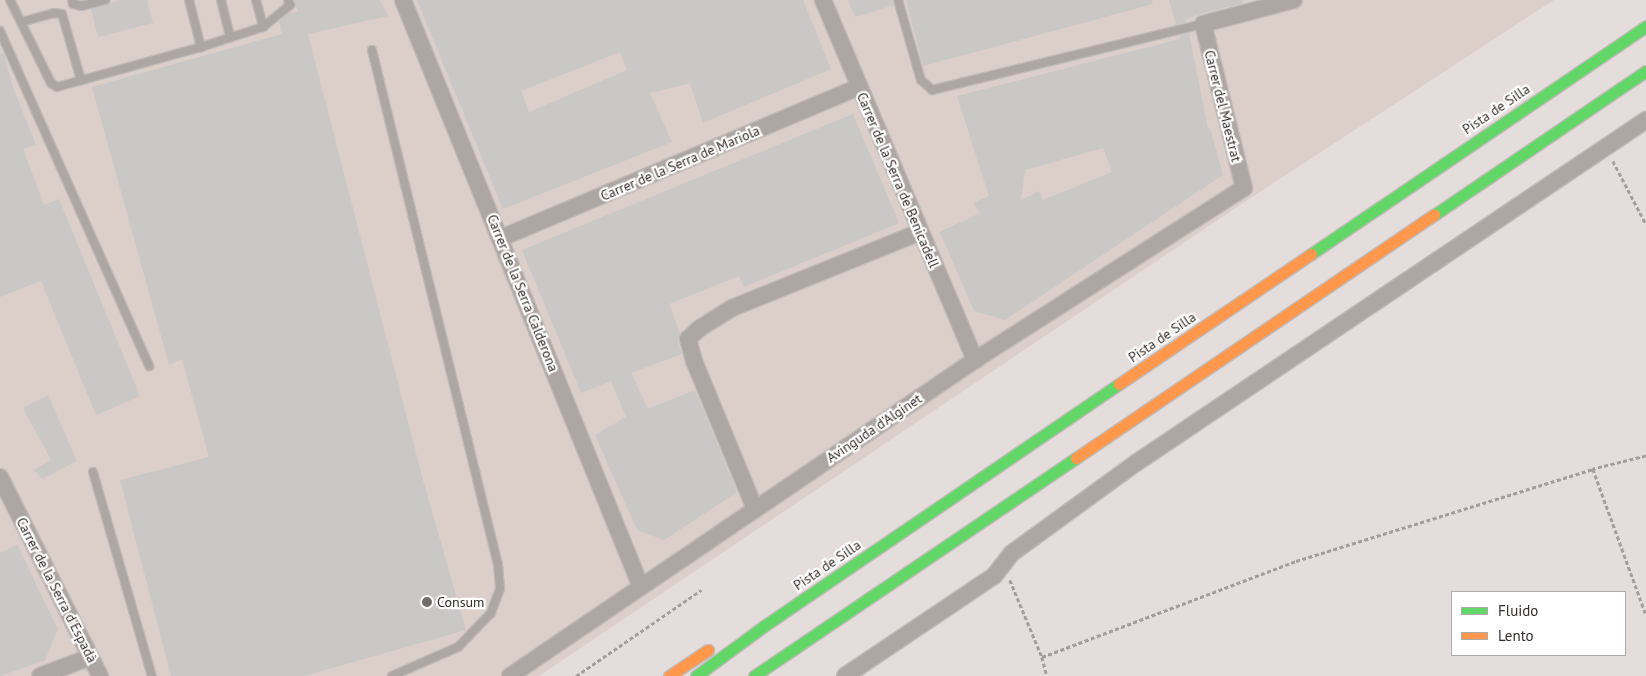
<!DOCTYPE html>
<html>
<head>
<meta charset="utf-8">
<style>
	body { margin:0 }
	#map { position:relative; width:1646px; height:676px; overflow:hidden; background:#e4dddb; font-family:"PT Sans",sans-serif }
	div>[style] { position:absolute }
	.built>* { inset:0; background:#dccec8 }
	.building>* { inset:0; background:#cac7c7 }
	.path>* { height:2.5px; margin-top:-1.25px; transform-origin:0; background:repeating-linear-gradient(90deg,#a49d9a 0 4px,transparent 0 6.5px) }
	.roads { filter:drop-shadow(1px 0 #c0bbb9) drop-shadow(-1px 0 #c0bbb9) drop-shadow(0 1px #c0bbb9) drop-shadow(0 -1px #c0bbb9) }
	.lane>* { height:8px; margin:-4px; padding:0 4px; transform-origin:4px; border-radius:4px; background:#aea6a2 }
	.street>* { height:16px; margin:-8px; padding:0 8px; transform-origin:8px; border-radius:8px; background:#aea6a2 }
	.fast>* { height:11px; margin:-5.5px; padding:0 5.5px; transform-origin:5.5px; border-radius:5.5px; background:#63d668 }
	.slow>* { height:11px; margin:-5.5px; padding:0 5.5px; transform-origin:5.5px; border-radius:5.5px; background:#ff974d }
	.dots>* { width:14px; height:14px; translate:-50% -50%; box-sizing:border-box; border:2px solid #fff; border-radius:50% }
	span { translate:-50% -50%; white-space:nowrap; text-align:center; line-height:1.15; -webkit-text-stroke:4.5px #fff; paint-order:stroke }
	.street-label { font-size:14px; color:#332e2c }
	.poi-label { font-size:14px; color:#332e2c }
	.left { translate:0 -50%; text-align:left }
	.legend { position:absolute; left:1451px; top:591px; width:175px; height:65px; box-sizing:border-box; background:#fff; border:1px solid #adabab; margin:0; padding:6px 9px; list-style:none; font-size:15px; color:#332e2c }
	.legend li { display:flex; align-items:center; gap:10px; height:25px }
	.legend b { width:25px; border:1px solid #adabab }
</style>
</head>
<body>
<div id="map">
	<div class="built">
		<div style="clip-path:polygon(0 0,1554px 0,1246px 201px,539px 676px,0 676px)"></div>
	</div>
	<div class="building">
		<div style="clip-path:polygon(121px 0,147px 0,153px 23px,98px 37px,91px 9px)"></div>
		<div style="clip-path:polygon(294px 0,380px 0,388px 16px,308px 34px,423px 480px,466px 630px,304px 676px,171px 676px,120px 480px,209px 457px,182px 359px,169px 365px,92px 87px,282px 34px,279px 21px,288px 14px,298px 12px)"></div>
		<div style="clip-path:polygon(evenodd,417px 0,803px 0,831px 69px,703px 123px,690px 83px,650px 93px,672px 142px,503px 209px,417px 0,620px 52px,627px 70px,529px 112px,521px 91px,620px 52px)"></div>
		<div style="clip-path:polygon(848px 0,892px 0,894px 5px,855px 17px)"></div>
		<div style="clip-path:polygon(906px 0,1152px 0,1153px 4px,923px 66px)"></div>
		<div style="clip-path:polygon(1169px 0,1242px 0,1243px 3px,1200px 14px,1186px 19px,1186px 22px,1176px 25px)"></div>
		<div style="clip-path:polygon(evenodd,1189px 33px,1208px 129px,1210px 128px,1223px 175px,1005px 320px,974px 311px,940px 232px,980px 213px,973px 203px,989px 196px,957px 96px,1180px 39px,1179px 36px,1189px 33px,1103px 148px,1112px 172px,1043px 200px,1039px 191px,1021px 200px,1025px 170px,1103px 148px)"></div>
		<div style="clip-path:polygon(4px 53px,12px 85px,36px 145px,23px 149px,44px 205px,59px 199px,140px 396px,96px 415px,41px 281px,0 297px,0 54px)"></div>
		<div style="clip-path:polygon(853px 114px,899px 223px,744px 287px,739px 276px,669px 304px,680px 333px,678px 341px,682px 354px,631px 373px,648px 409px,695px 390px,737px 492px,664px 540px,637px 530px,595px 435px,626px 417px,611px 381px,581px 393px,522px 250px)"></div>
		<div style="clip-path:polygon(48px 395px,77px 461px,42px 479px,34px 470px,51px 460px,23px 408px)"></div>
		<div style="clip-path:polygon(17px 545px,58px 629px,45px 660px,0 676px,0 553px)"></div>
	</div>
	<div class="path">
		<div style="left:1613px;top:161px;width:71px;rotate:62.4deg"></div>
		<div style="left:1646px;top:456px;width:55px;rotate:166.2deg"></div>
		<div style="left:1593px;top:469px;width:155px;rotate:70deg"></div>
		<div style="left:1010px;top:580px;width:83px;rotate:67.4deg"></div>
		<div style="left:1042px;top:657px;width:20px;rotate:75deg"></div>
		<div style="left:1042px;top:657px;width:272px;rotate:-20.7deg"></div>
		<div style="left:1296px;top:561px;width:311px;rotate:-17.2deg"></div>
		<div style="left:576px;top:676px;width:152px;rotate:-34.5deg"></div>
	</div>
	<div class="roads">
		<div class="lane">
			<div style="left:10px;top:0;width:93px;rotate:63.7deg"></div>
			<div style="left:51px;top:83px;width:7px;rotate:34deg"></div>
			<div style="left:57px;top:87px;width:149px;rotate:-15.5deg"></div>
			<div style="left:72px;top:0;width:4px;rotate:76deg"></div>
			<div style="left:73px;top:4px;width:8px;rotate:14deg"></div>
			<div style="left:81px;top:6px;width:25px;rotate:-14deg"></div>
			<div style="left:189px;top:0;width:49px;rotate:75.7deg"></div>
			<div style="left:201px;top:47px;width:65px;rotate:-17.9deg"></div>
			<div style="left:263px;top:27px;width:35px;rotate:-39deg"></div>
			<div style="left:290px;top:5px;width:5px;rotate:-112deg"></div>
			<div style="left:221px;top:0;width:38px;rotate:76deg"></div>
			<div style="left:256px;top:0;width:28px;rotate:75deg"></div>
			<div style="left:898px;top:0;width:83px;rotate:74deg"></div>
			<div style="left:921px;top:80px;width:15px;rotate:42deg"></div>
			<div style="left:932px;top:90px;width:279px;rotate:-13.7deg"></div>
			<div style="left:21px;top:22px;width:34px;rotate:-15deg"></div>
			<div style="left:54px;top:13px;width:8px;rotate:7deg"></div>
			<div style="left:62px;top:14px;width:69px;rotate:73.9deg"></div>
			<div style="left:0;top:31px;width:367px;rotate:66deg"></div>
			<div style="left:372px;top:50px;width:530px;rotate:76.25deg"></div>
			<div style="left:498px;top:565px;width:24px;rotate:85deg"></div>
			<div style="left:500px;top:589px;width:26px;rotate:111deg"></div>
			<div style="left:491px;top:613px;width:47px;rotate:134.1deg"></div>
			<div style="left:458px;top:647px;width:72px;rotate:156.3deg"></div>
			<div style="left:93px;top:472px;width:212px;rotate:73.9deg"></div>
		</div>
		<div class="street">
			<div style="left:403px;top:0;width:633px;rotate:67.93deg"></div>
			<div style="left:823px;top:0;width:391px;rotate:67.1deg"></div>
			<div style="left:501px;top:238px;width:389px;rotate:-22.9deg"></div>
			<div style="left:0;top:477px;width:223px;rotate:63.3deg"></div>
			<div style="left:755px;top:509px;width:160px;rotate:-112.4deg"></div>
			<div style="left:694px;top:361px;width:23px;rotate:-105deg"></div>
			<div style="left:688px;top:339px;width:16px;rotate:-43deg"></div>
			<div style="left:700px;top:328px;width:38px;rotate:-32deg"></div>
			<div style="left:732px;top:308px;width:203px;rotate:-22deg"></div>
			<div style="left:40px;top:676px;width:53px;rotate:-20.8deg"></div>
			<div style="left:510px;top:676px;width:562px;rotate:-34.2deg"></div>
			<div style="left:975px;top:360px;width:319px;rotate:-32.6deg"></div>
			<div style="left:1244px;top:188px;width:169px;rotate:-104deg"></div>
			<div style="left:1203px;top:24px;width:94px;rotate:-14.8deg"></div>
			<div style="left:845px;top:676px;width:179px;rotate:-33.9deg"></div>
			<div style="left:994px;top:576px;width:29px;rotate:-52deg"></div>
			<div style="left:1012px;top:553px;width:153px;rotate:-36deg"></div>
			<div style="left:1136px;top:463px;width:615px;rotate:-33.92deg"></div>
		</div>
		<div class="fast">
			<div style="left:1434px;top:215px;width:256px;rotate:-34.2deg"></div>
			<div style="left:1311px;top:254px;width:405px;rotate:-34.2deg"></div>
			<div style="left:696px;top:676px;width:84px;rotate:-36.3deg"></div>
			<div style="left:764px;top:626px;width:430px;rotate:-34.3deg"></div>
			<div style="left:754px;top:676px;width:389px;rotate:-34.1deg"></div>
		</div>
		<div class="slow">
			<div style="left:1119px;top:384px;width:232px;rotate:-34.1deg"></div>
			<div style="left:1076px;top:458px;width:433px;rotate:-34.2deg"></div>
			<div style="left:669px;top:676px;width:47px;rotate:-33.7deg"></div>
		</div>
	</div>
	<div class="dots">
		<div style="left:427px;top:602px;background:#716b69"></div>
	</div>
	<div class="street-label">
		<span style="left:1223px;top:106px;rotate:76deg">Carrer del Maestrat</span>
		<span style="left:1496px;top:109px;rotate:-34deg">Pista de Silla</span>
		<span style="left:680px;top:163px;rotate:-23deg">Carrer de la Serra de Mariola</span>
		<span style="left:898px;top:180px;rotate:67deg">Carrer de la Serra de Benicadell</span>
		<span style="left:523px;top:293px;rotate:68deg">Carrer de la Serra Calderona</span>
		<span style="left:1162px;top:337px;rotate:-34deg">Pista de Silla</span>
		<span style="left:874px;top:428px;rotate:-34deg">Avinguda d'Alginet</span>
		<span style="left:827px;top:565px;rotate:-34deg">Pista de Silla</span>
		<span style="left:57px;top:590px;rotate:63deg">Carrer de la Serra d'Espadà</span>
	</div>
	<div class="poi-label">
		<span class="left" style="left:437px;top:602px">Consum</span>
	</div>
	<ul class="legend">
	<li><b style="height:6px;background:#63d668"></b>Fluido</li>
	<li><b style="height:6px;background:#ff974d"></b>Lento</li>
	</ul>
</div>
</body>
</html>
